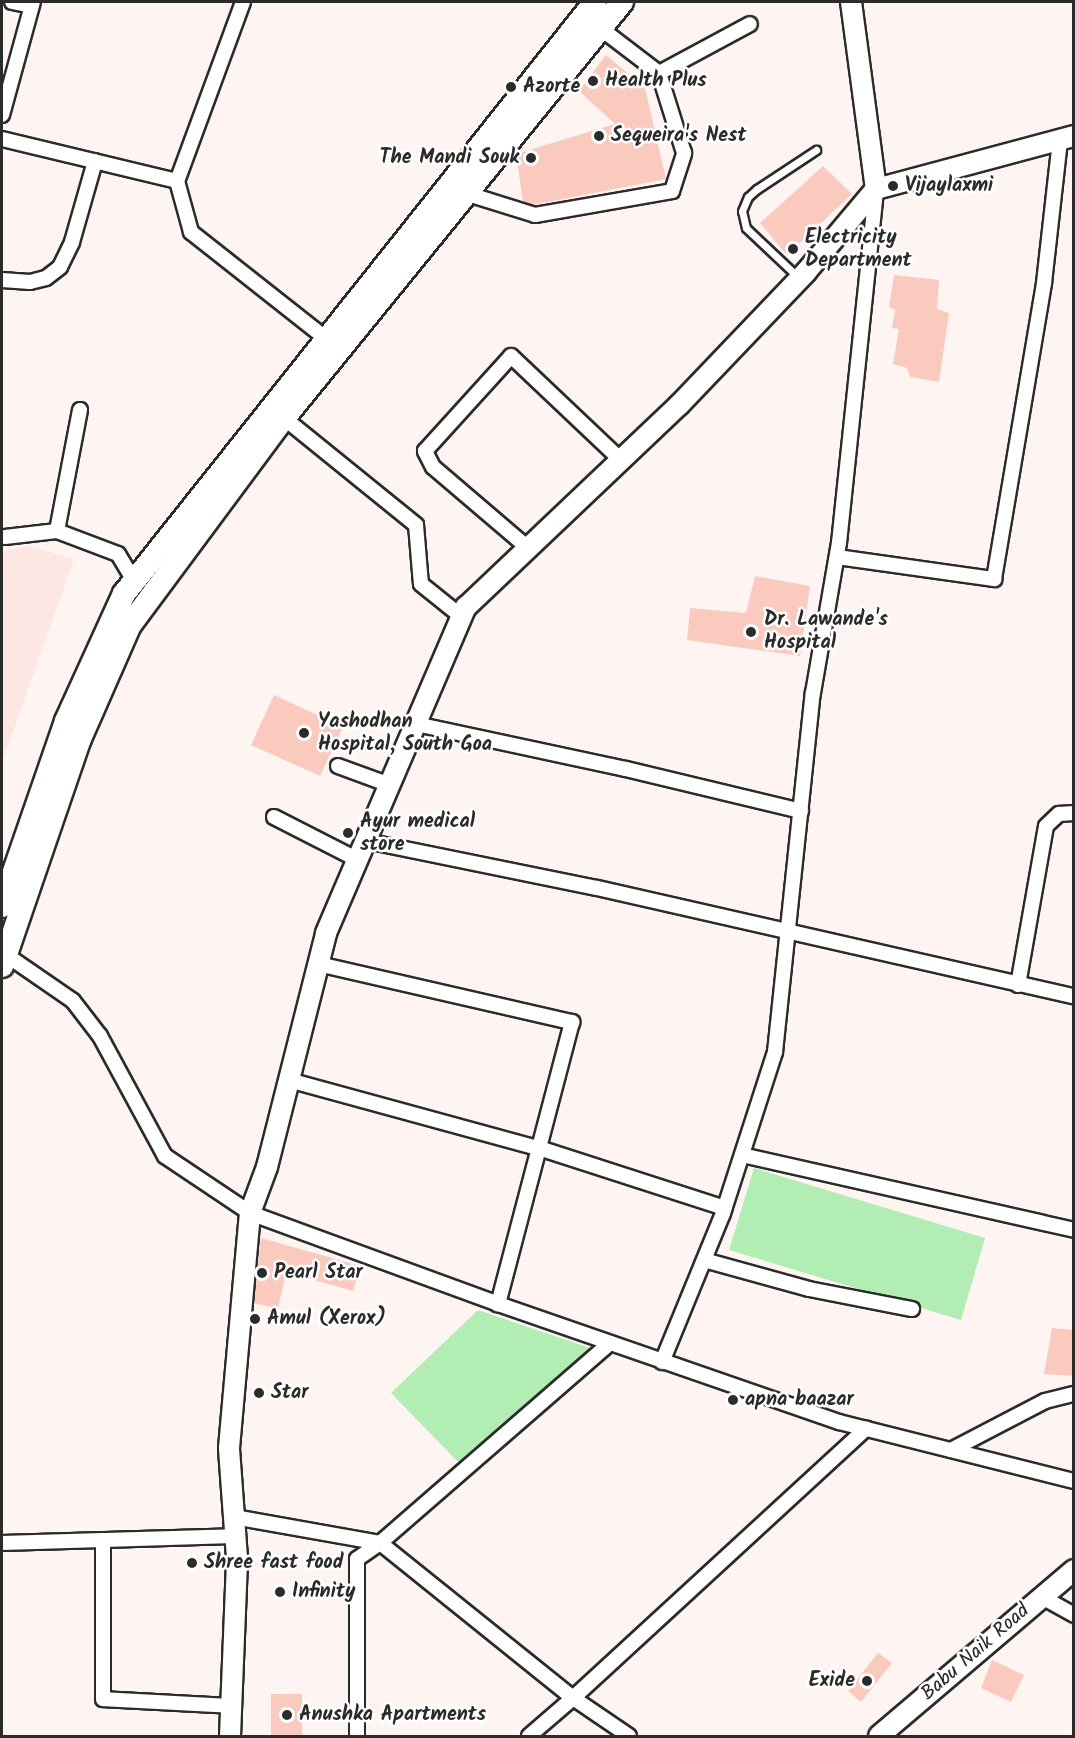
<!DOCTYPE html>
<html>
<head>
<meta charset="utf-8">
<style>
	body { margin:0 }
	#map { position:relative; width:1075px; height:1738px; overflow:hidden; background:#fef4f2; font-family:Kalam,sans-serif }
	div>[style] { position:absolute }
	.built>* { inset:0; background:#fde7e3 }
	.green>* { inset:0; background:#b2edb3 }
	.building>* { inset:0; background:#facabf }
	.roads { filter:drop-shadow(2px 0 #2b2b2b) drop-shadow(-2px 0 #2b2b2b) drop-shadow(0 2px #2b2b2b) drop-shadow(0 -2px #2b2b2b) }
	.lane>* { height:7px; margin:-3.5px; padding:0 3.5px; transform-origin:3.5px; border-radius:3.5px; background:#fff }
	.street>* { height:14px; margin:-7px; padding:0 7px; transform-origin:7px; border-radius:7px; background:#fff }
	.secondary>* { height:20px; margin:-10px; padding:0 10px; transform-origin:10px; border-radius:10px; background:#fff }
	.primary>* { height:22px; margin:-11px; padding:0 11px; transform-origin:11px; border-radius:11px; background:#fff }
	.dots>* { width:16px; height:16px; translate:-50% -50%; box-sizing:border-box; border:3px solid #fff; border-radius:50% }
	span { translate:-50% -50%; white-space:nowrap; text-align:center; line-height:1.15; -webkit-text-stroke:5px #fff; paint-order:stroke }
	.poi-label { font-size:20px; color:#2b2b2b; font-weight:700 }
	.left { translate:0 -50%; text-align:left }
	.right { translate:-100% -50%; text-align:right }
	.street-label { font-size:20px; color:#2b2b2b }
	.frame { position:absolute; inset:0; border:3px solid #2b2b2b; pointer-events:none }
</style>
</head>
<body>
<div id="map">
	<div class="built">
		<div style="clip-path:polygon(28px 546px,74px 559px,2px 763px,2px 551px)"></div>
	</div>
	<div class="green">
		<div style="clip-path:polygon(754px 1168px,985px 1238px,961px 1320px,729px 1250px)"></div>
		<div style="clip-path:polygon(478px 1310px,590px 1348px,463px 1467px,391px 1393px)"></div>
	</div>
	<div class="building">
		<div style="clip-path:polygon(606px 55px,645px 88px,666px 179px,532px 205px,523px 202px,516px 154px,615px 124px,579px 91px)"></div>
		<div style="clip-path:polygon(823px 166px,852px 194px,787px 255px,760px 223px)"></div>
		<div style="clip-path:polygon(894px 275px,939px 280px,937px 309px,949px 313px,939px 382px,910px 377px,907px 368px,893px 364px,899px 329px,892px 328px,895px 310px,889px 307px)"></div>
		<div style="clip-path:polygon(755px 576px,810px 586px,800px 656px,687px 640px,690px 608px,746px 613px)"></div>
		<div style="clip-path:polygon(274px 695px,343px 727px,320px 776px,251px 745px)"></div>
		<div style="clip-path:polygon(261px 1238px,360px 1266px,353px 1291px,286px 1272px,278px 1309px,254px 1303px)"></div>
		<div style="clip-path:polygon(1052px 1328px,1074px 1330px,1074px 1376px,1044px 1374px)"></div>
		<div style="clip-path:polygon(878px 1653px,892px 1663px,861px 1702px,848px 1691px)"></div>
		<div style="clip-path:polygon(992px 1660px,1024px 1675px,1011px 1702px,981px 1688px)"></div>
		<div style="clip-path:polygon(271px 1694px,302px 1694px,302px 1737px,271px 1737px)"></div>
	</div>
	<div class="roads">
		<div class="lane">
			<div style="left:798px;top:277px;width:71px;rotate:-136.7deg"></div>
			<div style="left:746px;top:228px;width:17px;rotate:-103deg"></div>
			<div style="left:742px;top:211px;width:15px;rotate:-67deg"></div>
			<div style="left:748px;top:197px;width:12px;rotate:-42deg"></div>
			<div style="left:757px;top:189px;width:71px;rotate:-33.5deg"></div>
		</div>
		<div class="street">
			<div style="left:12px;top:2px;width:20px;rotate:11deg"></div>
			<div style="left:243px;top:2px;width:191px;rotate:110.2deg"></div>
			<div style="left:177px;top:181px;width:53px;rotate:74.6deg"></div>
			<div style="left:191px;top:232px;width:171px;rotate:38.3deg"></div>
			<div style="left:659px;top:73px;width:103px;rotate:-28.3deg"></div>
			<div style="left:2px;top:115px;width:117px;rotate:-74.7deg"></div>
			<div style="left:2px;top:139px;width:180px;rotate:13.5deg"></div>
			<div style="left:468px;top:194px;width:70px;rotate:17.4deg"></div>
			<div style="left:535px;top:215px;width:139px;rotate:-9.9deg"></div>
			<div style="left:672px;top:191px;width:40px;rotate:-72deg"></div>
			<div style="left:684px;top:153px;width:84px;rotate:-107.4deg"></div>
			<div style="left:659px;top:73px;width:74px;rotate:-142.7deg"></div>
			<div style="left:2px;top:280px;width:28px;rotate:4deg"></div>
			<div style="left:30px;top:282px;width:16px;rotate:-14deg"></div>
			<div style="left:46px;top:278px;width:18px;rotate:-38deg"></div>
			<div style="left:60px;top:267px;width:28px;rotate:-64deg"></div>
			<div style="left:72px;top:242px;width:84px;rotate:-74.1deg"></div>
			<div style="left:80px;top:410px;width:123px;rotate:100.8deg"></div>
			<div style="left:57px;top:531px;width:65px;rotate:20.7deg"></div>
			<div style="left:118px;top:554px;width:31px;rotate:59deg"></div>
			<div style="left:284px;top:418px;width:170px;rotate:39deg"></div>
			<div style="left:416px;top:525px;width:59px;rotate:85.2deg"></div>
			<div style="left:421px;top:584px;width:53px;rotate:38.8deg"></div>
			<div style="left:5px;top:537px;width:52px;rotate:-6.6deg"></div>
			<div style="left:528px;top:548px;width:125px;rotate:-139.5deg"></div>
			<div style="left:433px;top:467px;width:18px;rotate:-117deg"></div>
			<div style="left:425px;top:451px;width:128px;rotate:-47.8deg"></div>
			<div style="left:511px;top:356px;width:151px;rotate:43.4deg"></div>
			<div style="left:837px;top:557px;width:159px;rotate:8deg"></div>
			<div style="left:994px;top:579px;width:300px;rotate:-80.4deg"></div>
			<div style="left:1044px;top:283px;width:144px;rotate:-83.6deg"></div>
			<div style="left:416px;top:724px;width:215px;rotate:12.1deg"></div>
			<div style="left:626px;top:769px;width:180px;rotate:13.5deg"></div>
			<div style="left:338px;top:766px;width:55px;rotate:20.1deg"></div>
			<div style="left:274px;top:817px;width:94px;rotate:27.1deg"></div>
			<div style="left:366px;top:841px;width:236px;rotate:11.5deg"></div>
			<div style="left:597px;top:888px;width:489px;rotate:12.8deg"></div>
			<div style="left:2px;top:952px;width:86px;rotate:34.6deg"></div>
			<div style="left:73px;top:1001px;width:44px;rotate:52.4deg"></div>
			<div style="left:100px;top:1036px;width:136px;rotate:61.6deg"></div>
			<div style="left:165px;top:1156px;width:102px;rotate:33.8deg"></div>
			<div style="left:250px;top:1213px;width:264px;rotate:20.1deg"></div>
			<div style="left:498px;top:1304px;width:361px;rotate:19.1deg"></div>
			<div style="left:839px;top:1422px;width:242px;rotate:14.1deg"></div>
			<div style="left:318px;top:964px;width:261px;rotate:12.9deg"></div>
			<div style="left:572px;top:1022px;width:292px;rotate:104.7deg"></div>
			<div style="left:1018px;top:985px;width:161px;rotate:-80deg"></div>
			<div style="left:1046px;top:826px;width:18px;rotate:-43deg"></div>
			<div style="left:1059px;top:814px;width:15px;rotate:-4deg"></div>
			<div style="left:289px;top:1080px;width:262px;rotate:15.3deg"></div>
			<div style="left:542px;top:1149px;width:192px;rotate:17.9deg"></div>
			<div style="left:742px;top:1155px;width:340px;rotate:12.7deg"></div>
			<div style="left:704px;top:1260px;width:109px;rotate:15.4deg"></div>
			<div style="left:809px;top:1289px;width:105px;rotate:11deg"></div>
			<div style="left:662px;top:1362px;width:161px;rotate:-67.7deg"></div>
			<div style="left:723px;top:1213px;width:169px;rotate:-72.1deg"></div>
			<div style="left:775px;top:1052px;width:361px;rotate:-84deg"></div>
			<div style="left:813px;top:693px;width:152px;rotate:-80.2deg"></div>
			<div style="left:839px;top:543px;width:355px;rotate:-84deg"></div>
			<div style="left:951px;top:1450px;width:106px;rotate:-27.5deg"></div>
			<div style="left:1045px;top:1401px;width:30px;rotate:-14deg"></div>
			<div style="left:234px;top:1517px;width:148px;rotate:10.1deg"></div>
			<div style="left:2px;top:1543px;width:101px;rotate:-1.7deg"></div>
			<div style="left:1042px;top:1597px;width:37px;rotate:29deg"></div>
			<div style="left:232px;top:1706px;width:129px;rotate:-176.9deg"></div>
			<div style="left:103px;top:1699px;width:159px;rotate:-90deg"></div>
			<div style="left:103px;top:1540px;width:132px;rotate:-1.7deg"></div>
			<div style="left:357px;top:1736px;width:177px;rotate:-90deg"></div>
			<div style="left:357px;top:1559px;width:28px;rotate:-35deg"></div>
			<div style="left:529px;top:1736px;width:58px;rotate:-40.8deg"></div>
			<div style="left:573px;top:1698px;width:248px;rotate:-141.2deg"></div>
			<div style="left:380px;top:1543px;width:305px;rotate:-41deg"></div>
			<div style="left:629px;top:1736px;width:68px;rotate:-145.8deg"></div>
			<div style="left:573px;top:1698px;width:398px;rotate:-42.6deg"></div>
		</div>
		<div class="secondary">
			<div style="left:851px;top:2px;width:189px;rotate:82.4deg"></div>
			<div style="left:230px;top:1736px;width:178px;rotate:-87.7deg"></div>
			<div style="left:237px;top:1558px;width:110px;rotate:-94.2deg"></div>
			<div style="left:229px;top:1448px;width:236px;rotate:-84.9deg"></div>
			<div style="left:250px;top:1213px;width:49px;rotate:-69.7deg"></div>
			<div style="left:267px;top:1167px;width:241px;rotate:-75.8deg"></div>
			<div style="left:326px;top:933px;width:355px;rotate:-66.8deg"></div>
			<div style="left:466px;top:607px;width:294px;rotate:-43.5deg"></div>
			<div style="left:679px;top:405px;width:184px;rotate:-46.3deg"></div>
			<div style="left:806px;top:272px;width:109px;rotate:-49.9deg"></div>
			<div style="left:876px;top:189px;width:205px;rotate:-15deg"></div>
			<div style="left:879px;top:1736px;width:256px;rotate:-40.4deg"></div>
		</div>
		<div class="primary">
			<div style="left:2px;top:906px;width:196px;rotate:-70.9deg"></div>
			<div style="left:66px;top:721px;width:140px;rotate:-65.5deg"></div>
			<div style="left:124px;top:594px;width:757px;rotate:-51.49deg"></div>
			<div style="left:2px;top:966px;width:238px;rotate:-71.1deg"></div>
			<div style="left:79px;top:741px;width:127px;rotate:-66.3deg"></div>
			<div style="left:130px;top:625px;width:258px;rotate:-53.4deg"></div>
			<div style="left:284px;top:418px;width:536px;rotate:-50.91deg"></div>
		</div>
	</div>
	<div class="dots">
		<div style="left:593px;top:81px;background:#2b2b2b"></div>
		<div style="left:511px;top:87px;background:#2b2b2b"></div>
		<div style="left:599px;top:136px;background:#2b2b2b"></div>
		<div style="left:531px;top:158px;background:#2b2b2b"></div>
		<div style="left:893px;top:186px;background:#2b2b2b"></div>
		<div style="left:793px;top:249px;background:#2b2b2b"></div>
		<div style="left:751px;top:632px;background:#2b2b2b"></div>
		<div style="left:304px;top:733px;background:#2b2b2b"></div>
		<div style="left:348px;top:833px;background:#2b2b2b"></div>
		<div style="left:262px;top:1273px;background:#2b2b2b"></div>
		<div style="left:255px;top:1319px;background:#2b2b2b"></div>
		<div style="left:259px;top:1393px;background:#2b2b2b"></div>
		<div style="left:733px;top:1400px;background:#2b2b2b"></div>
		<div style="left:192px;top:1563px;background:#2b2b2b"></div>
		<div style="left:280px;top:1592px;background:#2b2b2b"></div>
		<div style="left:867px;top:1681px;background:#2b2b2b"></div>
		<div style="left:287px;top:1715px;background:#2b2b2b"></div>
	</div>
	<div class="poi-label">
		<span class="left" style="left:605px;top:81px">Health Plus</span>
		<span class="left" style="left:523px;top:87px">Azorte</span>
		<span class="left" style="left:611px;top:136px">Sequeira's Nest</span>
		<span class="right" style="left:519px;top:158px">The Mandi Souk</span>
		<span class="left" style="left:905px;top:186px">Vijaylaxmi</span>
		<span class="left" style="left:805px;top:250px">Electricity<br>Department</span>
		<span class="left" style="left:764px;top:632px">Dr. Lawande's<br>Hospital</span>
		<span class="left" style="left:318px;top:734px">Yashodhan<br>Hospital, South Goa</span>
		<span class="left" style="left:360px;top:834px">Ayur medical<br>store</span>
		<span class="left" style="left:274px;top:1273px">Pearl Star</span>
		<span class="left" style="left:267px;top:1319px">Amul (Xerox)</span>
		<span class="left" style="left:271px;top:1393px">Star</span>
		<span class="left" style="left:745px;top:1400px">apna baazar</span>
		<span class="left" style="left:204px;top:1563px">Shree fast food</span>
		<span class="left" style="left:292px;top:1592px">Infinity</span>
		<span class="right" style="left:855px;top:1681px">Exide</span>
		<span class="left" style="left:299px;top:1715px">Anushka Apartments</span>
	</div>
	<div class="street-label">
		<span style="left:976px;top:1653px;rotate:-41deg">Babu Naik Road</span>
	</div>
	<div class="frame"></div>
</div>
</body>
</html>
